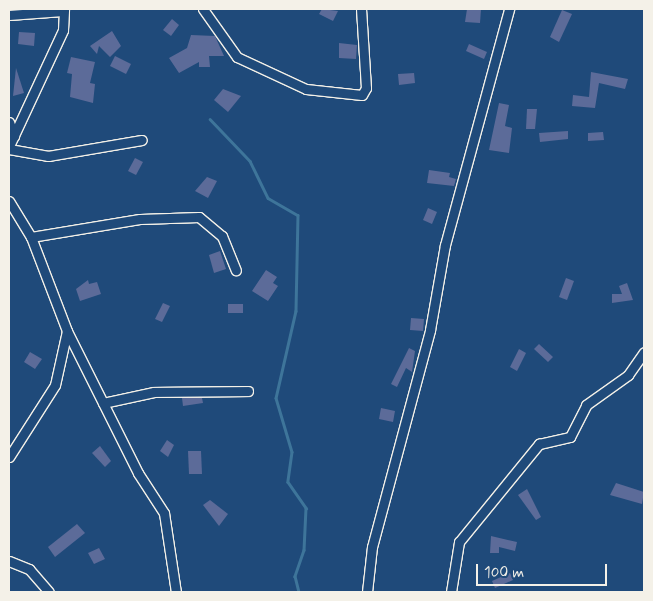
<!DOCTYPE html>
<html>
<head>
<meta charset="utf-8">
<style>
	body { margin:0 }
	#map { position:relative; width:653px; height:601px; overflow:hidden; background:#1f4a7a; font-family:Mynerve,sans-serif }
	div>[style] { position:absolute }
	.stream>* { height:2.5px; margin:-1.25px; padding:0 1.25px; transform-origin:1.25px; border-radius:1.25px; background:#3e759a }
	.building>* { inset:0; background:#5c6b99 }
	.roads { filter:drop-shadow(1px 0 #f4f1e8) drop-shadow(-1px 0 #f4f1e8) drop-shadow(0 1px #f4f1e8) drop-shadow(0 -1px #f4f1e8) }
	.minor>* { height:9px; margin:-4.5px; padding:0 4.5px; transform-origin:4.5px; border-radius:4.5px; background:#1f4a7a }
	span { translate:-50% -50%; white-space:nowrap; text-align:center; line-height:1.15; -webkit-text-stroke:4px #1f4a7a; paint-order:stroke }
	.frame { position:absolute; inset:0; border:10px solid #f4f1e8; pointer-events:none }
	.scale { position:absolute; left:476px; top:564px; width:131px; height:22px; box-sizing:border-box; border:2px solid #f4f1e8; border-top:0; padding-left:6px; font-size:15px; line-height:18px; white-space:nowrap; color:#f4f1e8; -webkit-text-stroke:4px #1f4a7a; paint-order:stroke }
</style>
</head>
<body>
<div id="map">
	<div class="stream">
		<div style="left:210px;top:119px;width:58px;rotate:46.4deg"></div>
		<div style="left:250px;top:161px;width:41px;rotate:64.1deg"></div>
		<div style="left:268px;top:198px;width:34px;rotate:30deg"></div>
		<div style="left:298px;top:215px;width:96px;rotate:91.2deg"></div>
		<div style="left:296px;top:311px;width:89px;rotate:102.9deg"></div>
		<div style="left:276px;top:398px;width:56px;rotate:73.5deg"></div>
		<div style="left:292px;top:452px;width:30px;rotate:98deg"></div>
		<div style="left:288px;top:482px;width:32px;rotate:55deg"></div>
		<div style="left:306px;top:508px;width:42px;rotate:92.7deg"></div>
		<div style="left:304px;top:550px;width:28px;rotate:109deg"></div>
		<div style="left:295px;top:576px;width:16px;rotate:76deg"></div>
	</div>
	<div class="building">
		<div style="clip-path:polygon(322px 9px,338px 11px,333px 21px,319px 14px)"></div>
		<div style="clip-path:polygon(467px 9px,481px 9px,480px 23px,465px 22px)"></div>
		<div style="clip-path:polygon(562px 10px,572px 14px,559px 42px,550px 37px)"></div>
		<div style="clip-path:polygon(172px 19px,179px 25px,171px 36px,163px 30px)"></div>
		<div style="clip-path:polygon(112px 31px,121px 46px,110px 57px,99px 46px,97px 54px,90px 46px)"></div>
		<div style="clip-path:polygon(19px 32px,35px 33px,34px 46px,18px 44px)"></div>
		<div style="clip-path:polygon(191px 35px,215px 36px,224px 56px,209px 56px,210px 67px,199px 67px,199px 62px,179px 73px,169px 58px,187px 48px)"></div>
		<div style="clip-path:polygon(339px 43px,357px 45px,356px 59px,339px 58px)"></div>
		<div style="clip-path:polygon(469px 44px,487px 52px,484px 59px,466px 51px)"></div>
		<div style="clip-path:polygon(115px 56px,131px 64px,126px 74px,110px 66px)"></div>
		<div style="clip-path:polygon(71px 57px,95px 62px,90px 83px,95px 84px,93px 103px,70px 97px,72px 74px,67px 73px)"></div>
		<div style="clip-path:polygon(16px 68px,24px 93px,13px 96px)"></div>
		<div style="clip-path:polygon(591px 72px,628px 79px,625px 89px,599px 83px,595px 108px,572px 106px,573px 95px,589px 97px)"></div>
		<div style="clip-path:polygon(414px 73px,415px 83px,399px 85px,398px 74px)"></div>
		<div style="clip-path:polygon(223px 89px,241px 96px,228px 112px,214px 100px)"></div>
		<div style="clip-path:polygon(499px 103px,509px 105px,505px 126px,512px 128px,509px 153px,489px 150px)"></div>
		<div style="clip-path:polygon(527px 109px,537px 109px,535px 129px,526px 129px)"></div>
		<div style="clip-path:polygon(568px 131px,568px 139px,540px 142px,539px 133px)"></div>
		<div style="clip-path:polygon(603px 132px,604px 140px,588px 141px,588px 133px)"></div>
		<div style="clip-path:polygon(135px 158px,143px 162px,136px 175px,128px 171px)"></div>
		<div style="clip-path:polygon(429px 170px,450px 173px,449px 177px,456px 179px,454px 186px,427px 183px)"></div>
		<div style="clip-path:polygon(207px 177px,217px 181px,208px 198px,195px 191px)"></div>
		<div style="clip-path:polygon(428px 208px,437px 212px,432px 224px,423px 220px)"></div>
		<div style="clip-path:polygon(220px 251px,226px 269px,214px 273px,209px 255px)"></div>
		<div style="clip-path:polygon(266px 270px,277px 277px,273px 283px,278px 286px,268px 301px,252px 291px)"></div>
		<div style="clip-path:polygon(566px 278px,574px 281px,567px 300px,559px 297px)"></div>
		<div style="clip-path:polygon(88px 280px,89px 284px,97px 282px,101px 294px,80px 301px,76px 289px)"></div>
		<div style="clip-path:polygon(627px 283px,633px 300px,612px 303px,612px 294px,622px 294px,619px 286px)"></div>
		<div style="clip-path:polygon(163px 303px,170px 306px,162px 322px,155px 319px)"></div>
		<div style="clip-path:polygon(228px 304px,243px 304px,243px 313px,228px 313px)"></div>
		<div style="clip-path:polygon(411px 318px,424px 319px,423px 331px,410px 330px)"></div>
		<div style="clip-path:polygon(539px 344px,553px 357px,548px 362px,534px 349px)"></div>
		<div style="clip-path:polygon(409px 348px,415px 351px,412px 372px,406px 368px,397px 387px,391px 384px)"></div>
		<div style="clip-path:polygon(519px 349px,526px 353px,517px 371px,510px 367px)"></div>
		<div style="clip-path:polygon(30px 352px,42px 359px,35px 369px,24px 362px)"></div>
		<div style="clip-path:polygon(182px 398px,202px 398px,203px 403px,183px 406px)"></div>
		<div style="clip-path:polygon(381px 408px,395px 411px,393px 422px,379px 419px)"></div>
		<div style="clip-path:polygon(167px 440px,174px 445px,168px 457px,160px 451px)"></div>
		<div style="clip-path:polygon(100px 446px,111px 461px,105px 467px,92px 453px)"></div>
		<div style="clip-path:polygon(188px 451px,201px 451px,202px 474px,189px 474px)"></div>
		<div style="clip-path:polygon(616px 483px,644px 492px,642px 504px,610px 495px)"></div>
		<div style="clip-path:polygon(527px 489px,541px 517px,536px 520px,518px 495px)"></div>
		<div style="clip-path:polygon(210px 500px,228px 514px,219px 526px,203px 505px)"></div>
		<div style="clip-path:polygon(77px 524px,85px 533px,55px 557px,48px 547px)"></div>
		<div style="clip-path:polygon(491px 536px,517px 542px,515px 551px,499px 547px,499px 553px,490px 553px)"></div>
		<div style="clip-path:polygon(99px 548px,105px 559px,94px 564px,88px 553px)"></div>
		<div style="clip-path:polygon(510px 573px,513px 580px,495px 588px,492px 581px)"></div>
	</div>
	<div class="roads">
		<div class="minor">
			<div style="left:203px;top:9px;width:59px;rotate:54.7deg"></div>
			<div style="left:237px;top:57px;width:76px;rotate:24.9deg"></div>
			<div style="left:306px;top:89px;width:56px;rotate:6.1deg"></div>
			<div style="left:362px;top:95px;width:8px;rotate:-60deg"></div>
			<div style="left:366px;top:88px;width:79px;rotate:-93.6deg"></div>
			<div style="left:9px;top:15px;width:54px;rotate:-4.2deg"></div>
			<div style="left:9px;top:122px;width:15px;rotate:70deg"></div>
			<div style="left:9px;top:146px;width:128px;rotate:-65deg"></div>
			<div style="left:63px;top:30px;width:21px;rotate:-87deg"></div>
			<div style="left:9px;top:149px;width:40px;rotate:10deg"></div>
			<div style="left:48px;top:156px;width:95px;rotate:-9.7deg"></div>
			<div style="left:9px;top:201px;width:42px;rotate:58.6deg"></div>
			<div style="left:31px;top:237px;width:101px;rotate:69deg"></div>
			<div style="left:67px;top:331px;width:159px;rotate:63.4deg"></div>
			<div style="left:138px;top:473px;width:48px;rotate:57deg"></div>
			<div style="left:164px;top:513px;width:80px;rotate:81.4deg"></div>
			<div style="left:31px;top:237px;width:110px;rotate:-9.4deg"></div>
			<div style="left:140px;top:219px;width:59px;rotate:-1.9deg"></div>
			<div style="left:199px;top:217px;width:30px;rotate:40deg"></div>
			<div style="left:222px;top:236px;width:37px;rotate:68deg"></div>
			<div style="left:103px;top:403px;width:52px;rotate:-12.2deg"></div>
			<div style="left:154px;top:392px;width:94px;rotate:-0.6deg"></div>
			<div style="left:9px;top:457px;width:85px;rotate:-57.4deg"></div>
			<div style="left:55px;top:385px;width:55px;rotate:-77.5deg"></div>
			<div style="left:9px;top:561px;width:22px;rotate:22deg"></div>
			<div style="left:29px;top:569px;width:30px;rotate:49deg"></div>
			<div style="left:367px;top:592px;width:45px;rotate:-83.7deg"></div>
			<div style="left:372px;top:547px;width:225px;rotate:-75deg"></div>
			<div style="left:430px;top:330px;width:86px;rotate:-80deg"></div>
			<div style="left:445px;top:245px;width:245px;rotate:-74.8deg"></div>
			<div style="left:451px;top:592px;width:51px;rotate:-80.9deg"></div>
			<div style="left:459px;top:542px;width:127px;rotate:-50.8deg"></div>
			<div style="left:539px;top:444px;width:32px;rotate:-13deg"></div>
			<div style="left:570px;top:437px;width:36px;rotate:-63deg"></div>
			<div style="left:586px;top:405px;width:52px;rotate:-35.5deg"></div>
			<div style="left:628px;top:375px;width:28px;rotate:-55deg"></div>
		</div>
	</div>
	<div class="frame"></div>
	<div class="scale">100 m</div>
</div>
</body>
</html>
